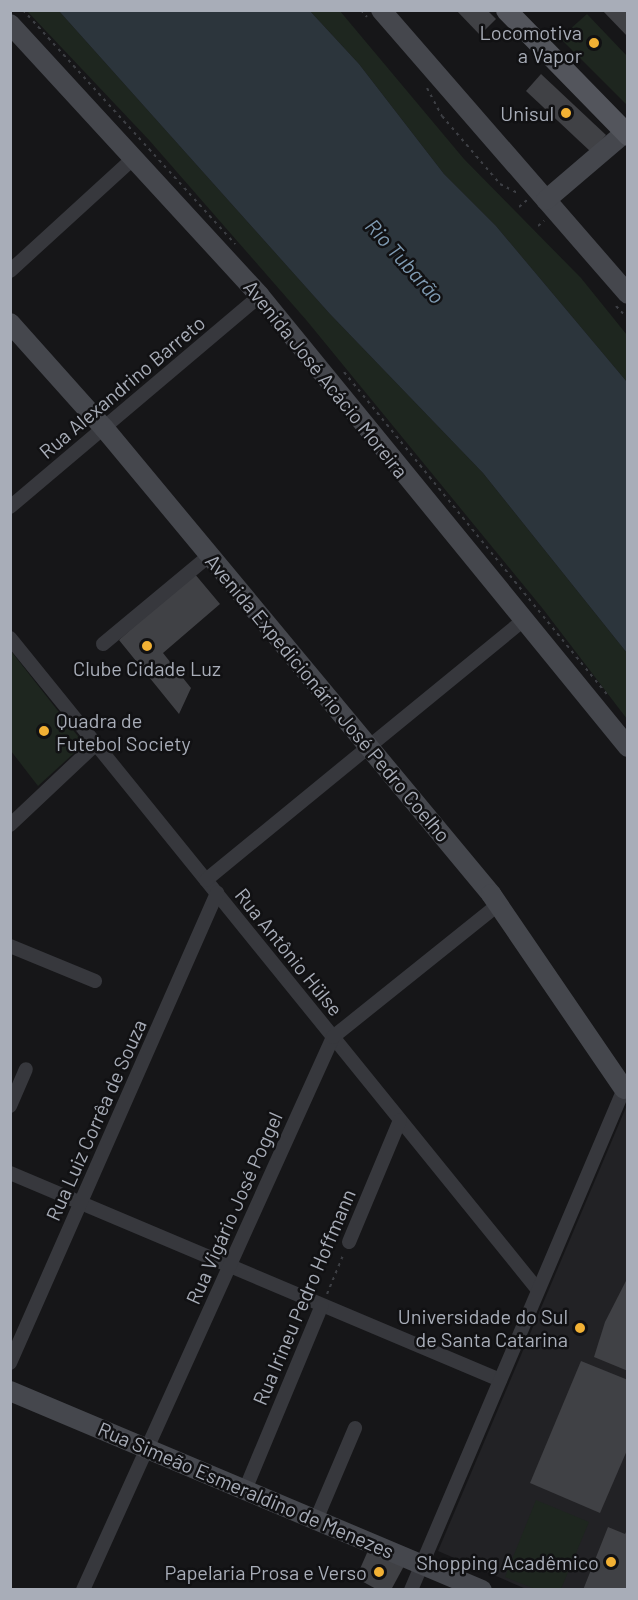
<!DOCTYPE html>
<html>
<head>
<meta charset="utf-8">
<style>
	body { margin:0 }
	#map { position:relative; width:638px; height:1600px; overflow:hidden; background:#161618; font-family:Barlow,sans-serif }
	div>[style] { position:absolute }
	.built>* { inset:0; background:#222225 }
	.green>* { inset:0; background:#1e261f }
	.water>* { inset:0; background:#2c353c }
	.building>* { inset:0; background:#404145 }
	.path>* { height:2px; margin-top:-1px; transform-origin:0; background:repeating-linear-gradient(90deg,#3d3f44 0 3px,transparent 0 7.5px) }
	.street>* { height:14px; margin:-7px; padding:0 7px; transform-origin:7px; border-radius:7px; background:#37383d }
	.secondary>* { height:20px; margin:-10px; padding:0 10px; transform-origin:10px; border-radius:10px; background:#45474d }
	.primary>* { height:21px; margin:-10.5px; padding:0 10.5px; transform-origin:10.5px; border-radius:10.5px; background:#53555c }
	.dots>* { width:16px; height:16px; translate:-50% -50%; box-sizing:border-box; border:3px solid #111113; border-radius:50% }
	span { translate:-50% -50%; white-space:nowrap; text-align:center; line-height:1.15; -webkit-text-stroke:5px #111113; paint-order:stroke }
	.poi-label { font-size:20px; color:#a8adb8 }
	.right { translate:-100% -50%; text-align:right }
	.left { translate:0 -50%; text-align:left }
	.street-label { font-size:20px; color:#a8adb8 }
	.water-label { font-size:21px; color:#7f9bb3; font-style:italic }
	.frame { position:absolute; inset:0; border:12px solid #a8adb8; pointer-events:none }
</style>
</head>
<body>
<div id="map">
	<div class="built">
		<div style="clip-path:polygon(627px 1105px,627px 1589px,526px 1589px,438px 1551px)"></div>
	</div>
	<div class="green">
		<div style="clip-path:polygon(27px 11px,59px 11px,330px 314px,483px 473px,627px 653px,627px 719px,543px 609px,307px 321px,149px 140px)"></div>
		<div style="clip-path:polygon(310px 11px,340px 11px,464px 159px,581px 278px,627px 335px,627px 382px,496px 226px,444px 174px,359px 64px)"></div>
		<div style="clip-path:polygon(587px 14px,627px 56px,627px 105px,560px 38px)"></div>
		<div style="clip-path:polygon(11px 651px,84px 744px,38px 786px,11px 751px)"></div>
		<div style="clip-path:polygon(536px 1500px,589px 1522px,561px 1589px,535px 1589px,505px 1577px)"></div>
	</div>
	<div class="water">
		<div style="clip-path:polygon(59px 11px,310px 11px,359px 64px,444px 174px,496px 226px,627px 382px,627px 653px,483px 473px,330px 314px)"></div>
	</div>
	<div class="building">
		<div style="clip-path:polygon(456px 10px,487px 10px,496px 19px,480px 35px)"></div>
		<div style="clip-path:polygon(602px 10px,628px 10px,628px 37px)"></div>
		<div style="clip-path:polygon(541px 74px,606px 135px,591px 152px,526px 91px)"></div>
		<div style="clip-path:polygon(194px 573px,220px 604px,163px 653px,191px 688px,179px 714px,119px 640px)"></div>
		<div style="clip-path:polygon(628px 1277px,628px 1371px,594px 1357px,605px 1322px)"></div>
		<div style="clip-path:polygon(581px 1361px,628px 1380px,628px 1448px,600px 1513px,530px 1483px)"></div>
		<div style="clip-path:polygon(608px 1527px,625px 1534px,628px 1528px,628px 1590px,583px 1590px)"></div>
		<div style="clip-path:polygon(370px 1546px,404px 1566px,391px 1590px,378px 1590px,356px 1578px)"></div>
	</div>
	<div class="path">
		<div style="left:23px;top:10px;width:316px;rotate:47.8deg"></div>
		<div style="left:361px;top:10px;width:9px;rotate:49deg"></div>
		<div style="left:427px;top:88px;width:32px;rotate:62deg"></div>
		<div style="left:442px;top:116px;width:89px;rotate:49.5deg"></div>
		<div style="left:500px;top:184px;width:22px;rotate:27deg"></div>
		<div style="left:519px;top:207px;width:11px;rotate:-41deg"></div>
		<div style="left:538px;top:226px;width:8px;rotate:-40deg"></div>
		<div style="left:616px;top:306px;width:18px;rotate:47deg"></div>
		<div style="left:627px;top:330px;width:1px"></div>
		<div style="left:344px;top:372px;width:417px;rotate:50.8deg"></div>
		<div style="left:327px;top:1294px;width:44px;rotate:-67.5deg"></div>
	</div>
	<div class="street">
		<div style="left:10px;top:271px;width:169px;rotate:-42.4deg"></div>
		<div style="left:10px;top:507px;width:327px;rotate:-40.2deg"></div>
		<div style="left:10px;top:638px;width:839px;rotate:51deg"></div>
		<div style="left:103px;top:644px;width:139px;rotate:-39.8deg"></div>
		<div style="left:10px;top:825px;width:118px;rotate:-43.3deg"></div>
		<div style="left:206px;top:880px;width:409px;rotate:-39.3deg"></div>
		<div style="left:10px;top:946px;width:92px;rotate:22.4deg"></div>
		<div style="left:10px;top:1106px;width:40px;rotate:-66.6deg"></div>
		<div style="left:10px;top:1173px;width:532px;rotate:22.9deg"></div>
		<div style="left:349px;top:1242px;width:132px;rotate:-67.3deg"></div>
		<div style="left:10px;top:1363px;width:514px;rotate:-66.23deg"></div>
		<div style="left:245px;top:1490px;width:200px;rotate:-67.4deg"></div>
		<div style="left:316px;top:1520px;width:100px;rotate:-67deg"></div>
		<div style="left:83px;top:1590px;width:607px;rotate:-65.67deg"></div>
		<div style="left:333px;top:1037px;width:213px;rotate:-38.7deg"></div>
		<div style="left:411px;top:1590px;width:544px;rotate:-66.97deg"></div>
	</div>
	<div class="secondary">
		<div style="left:381px;top:10px;width:376px;rotate:49deg"></div>
		<div style="left:10px;top:24px;width:369px;rotate:47.4deg"></div>
		<div style="left:260px;top:296px;width:582px;rotate:50.79deg"></div>
		<div style="left:546px;top:200px;width:108px;rotate:-40.5deg"></div>
		<div style="left:10px;top:323px;width:141px;rotate:48.2deg"></div>
		<div style="left:104px;top:428px;width:606px;rotate:50.29deg"></div>
		<div style="left:491px;top:894px;width:236px;rotate:55.7deg"></div>
		<div style="left:10px;top:1391px;width:512px;rotate:22.86deg"></div>
	</div>
	<div class="primary">
		<div style="left:506px;top:10px;width:175px;rotate:45.7deg"></div>
	</div>
	<div class="dots">
		<div style="left:594px;top:43px;background:#f2b134"></div>
		<div style="left:566px;top:113px;background:#f2b134"></div>
		<div style="left:147px;top:646px;background:#f2b134"></div>
		<div style="left:44px;top:731px;background:#f2b134"></div>
		<div style="left:580px;top:1328px;background:#f2b134"></div>
		<div style="left:611px;top:1562px;background:#f2b134"></div>
		<div style="left:379px;top:1572px;background:#f2b134"></div>
	</div>
	<div class="poi-label">
		<span class="right" style="left:582px;top:44px">Locomotiva<br>a Vapor</span>
		<span class="right" style="left:554px;top:113px">Unisul</span>
		<span style="left:147px;top:668px">Clube Cidade Luz</span>
		<span class="left" style="left:56px;top:732px">Quadra de<br>Futebol Society</span>
		<span class="right" style="left:568px;top:1328px">Universidade do Sul<br>de Santa Catarina</span>
		<span class="right" style="left:599px;top:1562px">Shopping Acadêmico</span>
		<span class="right" style="left:367px;top:1572px">Papelaria Prosa e Verso</span>
	</div>
	<div class="street-label">
		<span style="left:326px;top:379px;rotate:51deg">Avenida José Acácio Moreira</span>
		<span style="left:122px;top:387px;rotate:-40deg">Rua Alexandrino Barreto</span>
		<span style="left:328px;top:698px;rotate:50deg">Avenida Expedicionário José Pedro Coelho</span>
		<span style="left:289px;top:952px;rotate:51deg">Rua Antônio Hülse</span>
		<span style="left:96px;top:1120px;rotate:-66deg">Rua Luiz Corrêa de Souza</span>
		<span style="left:234px;top:1208px;rotate:-66deg">Rua Vigário José Poggel</span>
		<span style="left:304px;top:1297px;rotate:-67deg">Rua Irineu Pedro Hoffmann</span>
		<span style="left:246px;top:1490px;rotate:23deg">Rua Simeão Esmeraldino de Menezes</span>
	</div>
	<div class="water-label">
		<span style="left:405px;top:261px;rotate:48deg">Rio Tubarão</span>
	</div>
	<div class="frame"></div>
</div>
</body>
</html>
